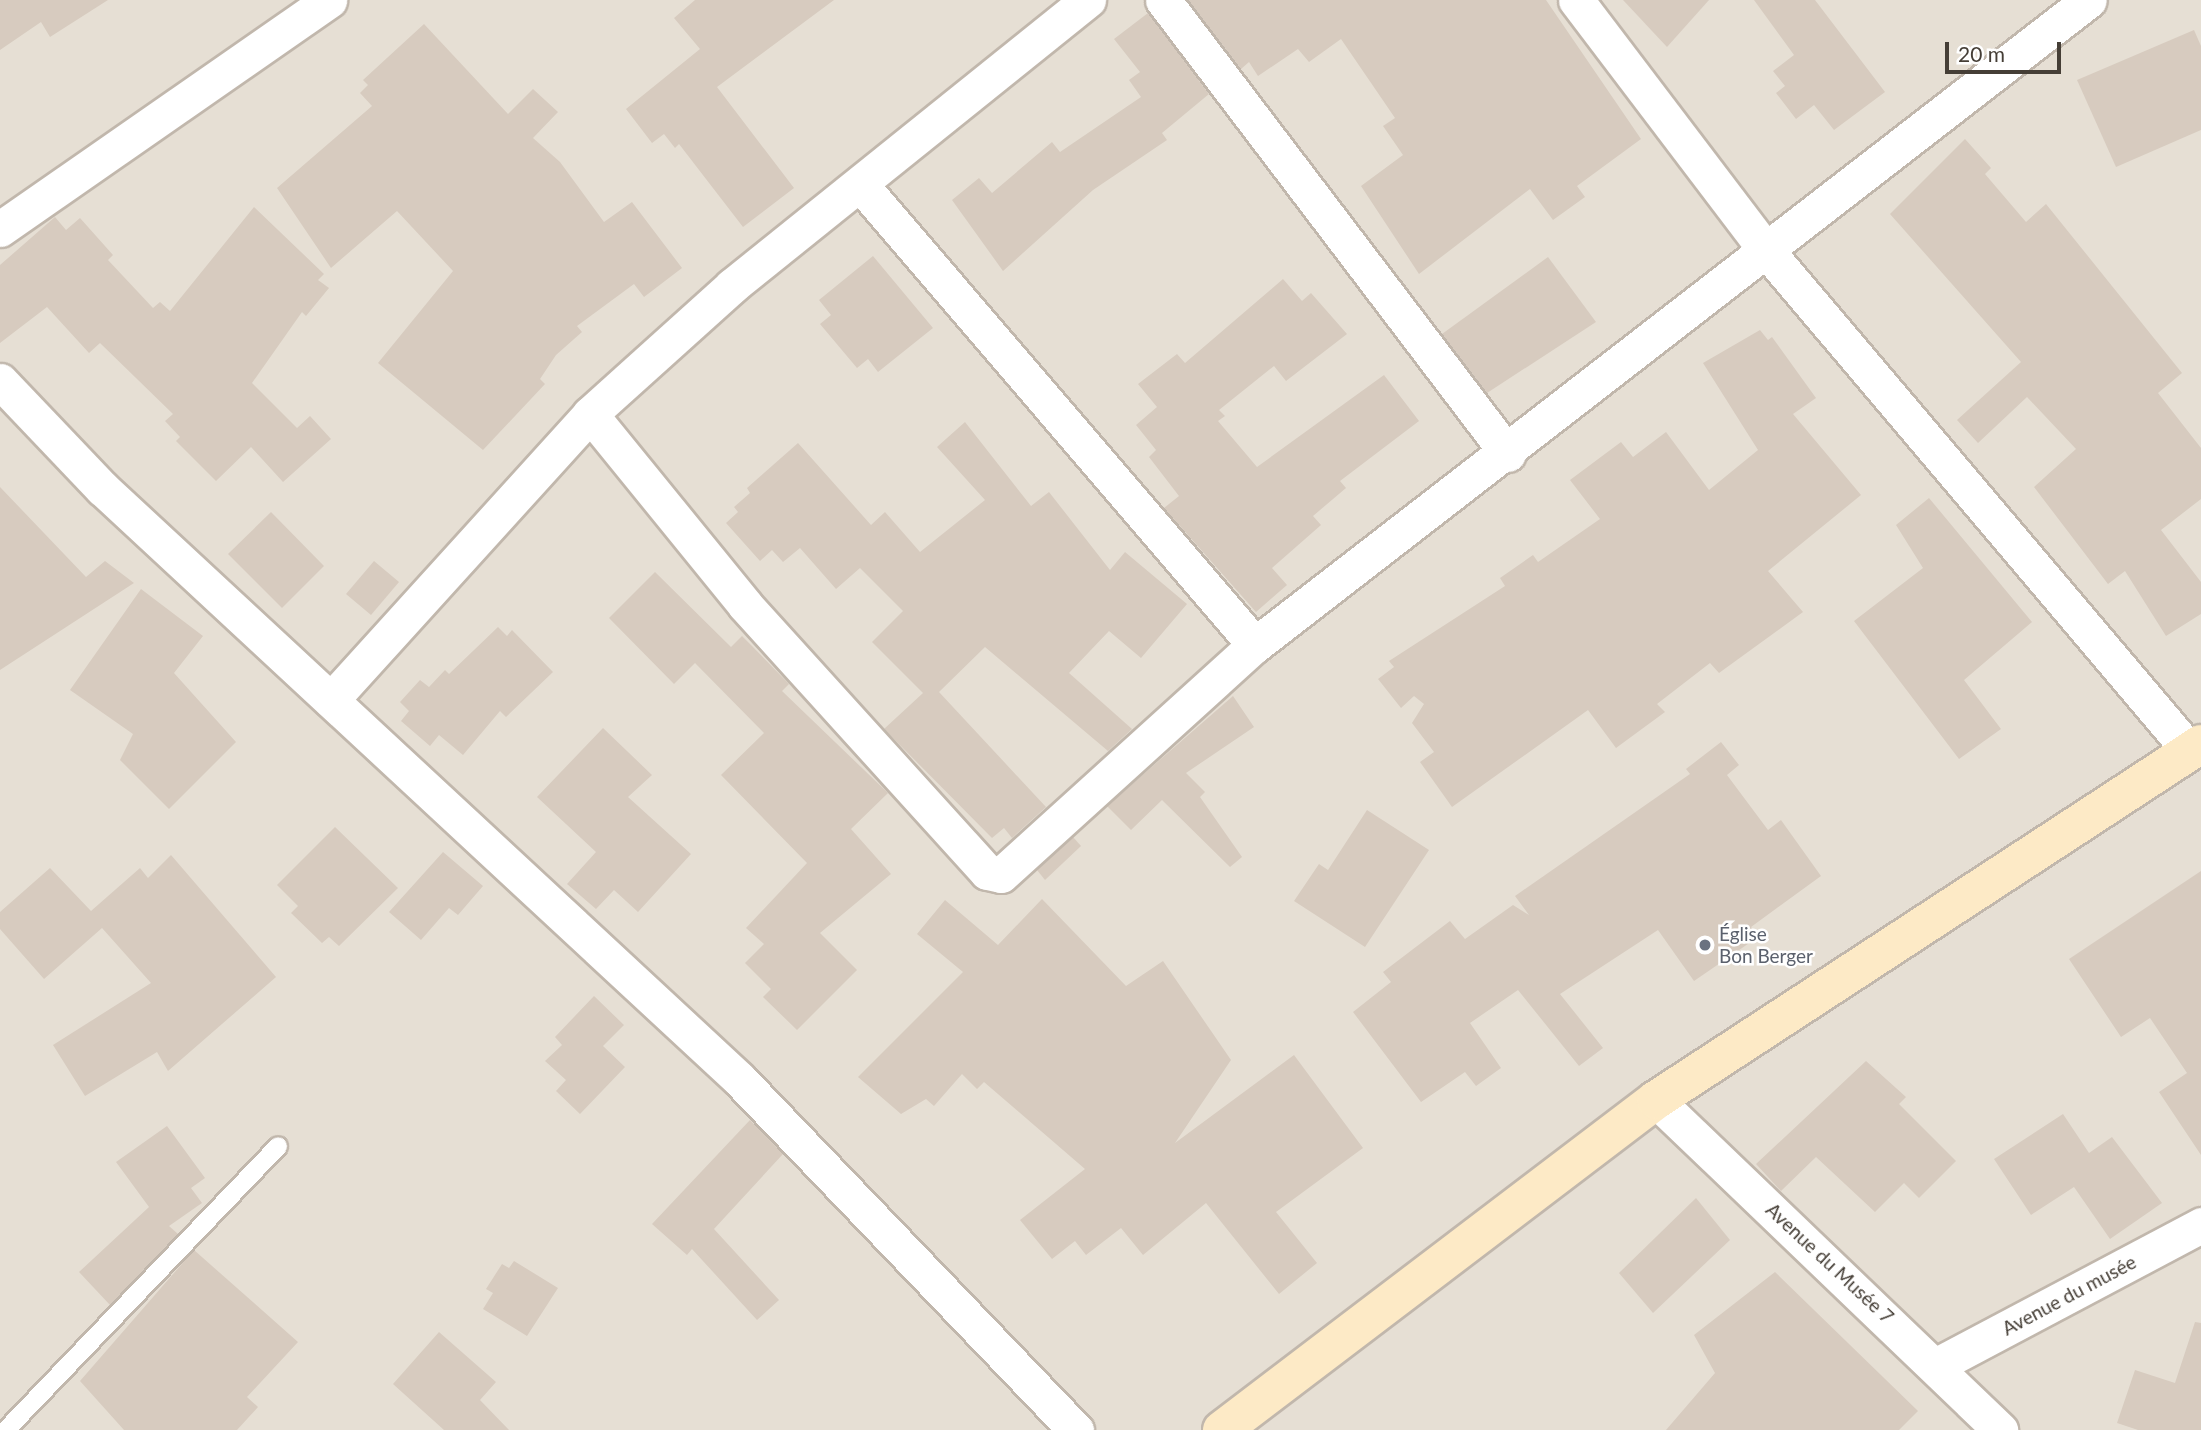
<!DOCTYPE html>
<html>
<head>
<meta charset="utf-8">
<style>
	body { margin:0 }
	#map { position:relative; width:2201px; height:1430px; overflow:hidden; background:#f3eee6; font-family:Lato,sans-serif }
	div>[style] { position:absolute }
	.residential>* { inset:0; background:#e6dfd4 }
	.building>* { inset:0; background:#d7cbbf }
	.roads { filter:drop-shadow(2px 0 #c1b7ac) drop-shadow(-2px 0 #c1b7ac) drop-shadow(0 2px #c1b7ac) drop-shadow(0 -2px #c1b7ac) }
	.lane>* { height:18px; margin:-9px; padding:0 9px; transform-origin:9px; border-radius:9px; background:#fff }
	.street>* { height:35px; margin:-17.5px; padding:0 17.5px; transform-origin:17.5px; border-radius:17.5px; background:#fff }
	.secondary>* { height:38px; margin:-19px; padding:0 19px; transform-origin:19px; border-radius:19px; background:#fdeac6 }
	.dots>* { width:19px; height:19px; translate:-50% -50%; box-sizing:border-box; border:4px solid #fff; border-radius:50% }
	span { translate:-50% -50%; white-space:nowrap; text-align:center; line-height:1.15; -webkit-text-stroke:5px #fff; paint-order:stroke }
	.worship-label { font-size:19px; color:#5b616d }
	.left { translate:0 -50%; text-align:left }
	.street-label { font-size:19px; color:#453e36 }
	.scale { position:absolute; left:1945px; top:42px; width:116px; height:32px; box-sizing:border-box; border:4px solid #453e36; border-top:0; padding-left:9px; font-size:21px; line-height:24px; white-space:nowrap; color:#453e36; -webkit-text-stroke:5px #fff; paint-order:stroke }
</style>
</head>
<body>
<div id="map">
	<div class="residential">
		<div style="clip-path:polygon(0 0,2201px 0,2201px 1430px,0 1430px)"></div>
	</div>
	<div class="building">
		<div style="clip-path:polygon(0 0,108px 0,50px 37px,41px 22px,0 50px)"></div>
		<div style="clip-path:polygon(695px 0,834px 0,717px 87px,794px 188px,743px 227px,679px 144px,675px 148px,664px 134px,652px 143px,626px 109px,700px 49px,674px 18px)"></div>
		<div style="clip-path:polygon(1188px 0,1546px 0,1641px 139px,1577px 186px,1585px 197px,1553px 220px,1530px 189px,1419px 274px,1361px 186px,1403px 155px,1383px 126px,1395px 118px,1341px 39px,1309px 62px,1298px 49px,1258px 76px,1249px 62px,1241px 69px)"></div>
		<div style="clip-path:polygon(1623px 0,1709px 0,1667px 47px)"></div>
		<div style="clip-path:polygon(1754px 0,1815px 0,1885px 92px,1834px 130px,1814px 105px,1796px 119px,1776px 93px,1785px 86px,1773px 71px,1794px 55px)"></div>
		<div style="clip-path:polygon(1148px 13px,1209px 94px,1162px 133px,1167px 140px,1093px 190px,1003px 271px,952px 200px,979px 178px,992px 193px,1052px 142px,1060px 152px,1141px 97px,1129px 80px,1140px 72px,1114px 39px)"></div>
		<div style="clip-path:polygon(424px 24px,508px 114px,533px 89px,558px 112px,533px 138px,560px 162px,604px 222px,632px 202px,682px 268px,644px 297px,634px 284px,577px 326px,582px 332px,556px 355px,540px 379px,545px 384px,483px 450px,378px 363px,453px 271px,397px 211px,331px 268px,277px 188px,372px 106px,360px 93px,368px 85px,363px 80px)"></div>
		<div style="clip-path:polygon(2194px 30px,2201px 46px,2201px 130px,2116px 167px,2077px 80px)"></div>
		<div style="clip-path:polygon(1965px 139px,1991px 168px,1985px 174px,2026px 222px,2046px 204px,2182px 373px,2158px 393px,2201px 448px,2201px 499px,2161px 530px,2201px 582px,2201px 614px,2166px 636px,2125px 571px,2108px 584px,2034px 487px,2076px 449px,2027px 397px,1978px 443px,1957px 420px,2021px 362px,1890px 214px)"></div>
		<div style="clip-path:polygon(254px 207px,324px 274px,318px 280px,329px 288px,306px 316px,302px 312px,252px 383px,297px 428px,310px 416px,331px 439px,283px 482px,251px 447px,216px 481px,176px 441px,180px 437px,165px 421px,173px 414px,100px 343px,89px 353px,47px 307px,0 343px,0 265px,55px 217px,66px 230px,80px 218px,113px 255px,108px 260px,153px 308px,160px 302px,170px 311px)"></div>
		<div style="clip-path:polygon(873px 256px,933px 328px,878px 372px,868px 359px,857px 368px,820px 324px,831px 315px,819px 300px)"></div>
		<div style="clip-path:polygon(1548px 257px,1596px 322px,1487px 393px,1442px 334px)"></div>
		<div style="clip-path:polygon(1283px 279px,1302px 301px,1311px 293px,1347px 334px,1286px 381px,1274px 366px,1219px 410px,1225px 416px,1218px 421px,1257px 467px,1384px 375px,1419px 421px,1340px 481px,1346px 488px,1313px 516px,1321px 525px,1272px 568px,1287px 585px,1256px 612px,1164px 508px,1179px 496px,1149px 457px,1156px 450px,1136px 425px,1157px 407px,1138px 384px,1177px 354px,1185px 363px)"></div>
		<div style="clip-path:polygon(1760px 330px,1768px 340px,1772px 337px,1816px 398px,1793px 414px,1861px 495px,1768px 571px,1803px 612px,1719px 673px,1710px 663px,1657px 704px,1665px 712px,1616px 748px,1588px 710px,1452px 807px,1420px 762px,1434px 752px,1412px 723px,1424px 704px,1414px 696px,1401px 708px,1378px 679px,1394px 667px,1389px 661px,1505px 586px,1500px 578px,1533px 555px,1538px 562px,1600px 519px,1570px 480px,1621px 442px,1633px 457px,1666px 432px,1709px 490px,1758px 450px,1703px 363px)"></div>
		<div style="clip-path:polygon(965px 422px,1031px 506px,1049px 492px,1110px 570px,1125px 552px,1187px 604px,1141px 658px,1109px 631px,1069px 673px,1132px 729px,1108px 751px,985px 647px,939px 692px,1046px 807px,1012px 838px,1004px 828px,992px 838px,884px 729px,923px 693px,872px 642px,903px 611px,860px 568px,836px 589px,800px 548px,783px 562px,772px 550px,760px 561px,726px 523px,738px 512px,734px 507px,750px 493px,747px 488px,798px 443px,871px 525px,885px 512px,920px 552px,985px 500px,937px 447px)"></div>
		<div style="clip-path:polygon(0 487px,86px 577px,105px 561px,134px 583px,0 670px)"></div>
		<div style="clip-path:polygon(1929px 498px,2032px 622px,1964px 680px,2001px 729px,1959px 759px,1854px 621px,1923px 568px,1896px 525px)"></div>
		<div style="clip-path:polygon(271px 512px,324px 566px,282px 608px,228px 554px)"></div>
		<div style="clip-path:polygon(374px 561px,399px 582px,371px 615px,346px 594px)"></div>
		<div style="clip-path:polygon(655px 572px,731px 647px,742px 636px,752px 646px,789px 684px,782px 691px,888px 793px,851px 829px,891px 874px,820px 933px,857px 970px,797px 1030px,763px 997px,771px 989px,745px 963px,764px 944px,746px 928px,807px 863px,721px 775px,764px 733px,695px 663px,674px 684px,609px 618px)"></div>
		<div style="clip-path:polygon(141px 589px,203px 636px,174px 673px,236px 742px,169px 809px,120px 760px,133px 734px,70px 690px)"></div>
		<div style="clip-path:polygon(498px 627px,507px 636px,512px 630px,553px 672px,506px 717px,500px 711px,463px 755px,439px 735px,430px 746px,401px 721px,409px 711px,400px 702px,420px 680px,429px 687px,445px 670px,449px 674px)"></div>
		<div style="clip-path:polygon(1233px 696px,1254px 727px,1186px 773px,1205px 792px,1200px 797px,1242px 857px,1230px 867px,1162px 800px,1131px 830px,1107px 806px)"></div>
		<div style="clip-path:polygon(603px 728px,652px 775px,628px 797px,691px 854px,638px 912px,614px 890px,596px 909px,567px 884px,596px 852px,537px 797px)"></div>
		<div style="clip-path:polygon(1721px 742px,1739px 765px,1727px 775px,1768px 830px,1781px 820px,1821px 876px,1751px 927px,1758px 937px,1694px 981px,1658px 930px,1560px 994px,1603px 1048px,1579px 1066px,1518px 990px,1470px 1023px,1501px 1068px,1476px 1086px,1465px 1072px,1421px 1102px,1353px 1012px,1391px 982px,1383px 972px,1450px 921px,1465px 939px,1513px 905px,1529px 915px,1515px 896px,1690px 774px,1686px 769px)"></div>
		<div style="clip-path:polygon(1367px 810px,1429px 850px,1365px 947px,1294px 901px,1319px 864px,1328px 870px)"></div>
		<div style="clip-path:polygon(335px 827px,398px 888px,339px 946px,329px 937px,322px 943px,291px 913px,298px 906px,277px 885px)"></div>
		<div style="clip-path:polygon(1073px 837px,1081px 846px,1045px 880px,1037px 870px)"></div>
		<div style="clip-path:polygon(443px 852px,483px 886px,458px 915px,449px 908px,421px 940px,389px 912px)"></div>
		<div style="clip-path:polygon(171px 855px,276px 977px,168px 1071px,157px 1052px,85px 1096px,53px 1045px,151px 983px,102px 928px,44px 979px,0 929px,0 912px,50px 868px,91px 911px,140px 868px,148px 878px)"></div>
		<div style="clip-path:polygon(2201px 871px,2201px 1155px,2159px 1092px,2187px 1073px,2150px 1018px,2121px 1037px,2069px 959px)"></div>
		<div style="clip-path:polygon(1042px 899px,1126px 986px,1163px 961px,1231px 1060px,1175px 1143px,1294px 1055px,1363px 1148px,1276px 1212px,1317px 1263px,1279px 1294px,1206px 1203px,1143px 1255px,1121px 1228px,1086px 1255px,1075px 1241px,1052px 1259px,1020px 1220px,1085px 1169px,984px 1082px,977px 1089px,962px 1074px,934px 1106px,926px 1099px,901px 1114px,858px 1077px,963px 972px,917px 934px,945px 900px,998px 945px)"></div>
		<div style="clip-path:polygon(594px 996px,624px 1025px,603px 1046px,625px 1067px,580px 1114px,556px 1091px,566px 1080px,545px 1061px,562px 1045px,555px 1037px)"></div>
		<div style="clip-path:polygon(1866px 1061px,1906px 1097px,1899px 1104px,1956px 1161px,1919px 1198px,1904px 1183px,1875px 1212px,1816px 1157px,1781px 1191px,1756px 1164px)"></div>
		<div style="clip-path:polygon(2063px 1114px,2089px 1153px,2112px 1137px,2162px 1203px,2110px 1239px,2074px 1187px,2031px 1215px,1994px 1159px)"></div>
		<div style="clip-path:polygon(750px 1120px,783px 1154px,714px 1229px,779px 1300px,757px 1320px,692px 1249px,687px 1255px,652px 1224px)"></div>
		<div style="clip-path:polygon(167px 1126px,205px 1178px,191px 1188px,202px 1203px,169px 1226px,178px 1234px,110px 1305px,79px 1272px,149px 1207px,116px 1162px)"></div>
		<div style="clip-path:polygon(1696px 1198px,1730px 1240px,1653px 1313px,1619px 1273px)"></div>
		<div style="clip-path:polygon(194px 1250px,298px 1342px,247px 1397px,258px 1407px,237px 1430px,124px 1430px,80px 1381px)"></div>
		<div style="clip-path:polygon(514px 1261px,558px 1288px,527px 1336px,483px 1309px,493px 1293px,486px 1289px,502px 1264px,509px 1268px)"></div>
		<div style="clip-path:polygon(1775px 1272px,1918px 1411px,1899px 1430px,1666px 1430px,1715px 1373px,1694px 1335px)"></div>
		<div style="clip-path:polygon(2195px 1322px,2201px 1323px,2201px 1430px,2138px 1430px,2117px 1423px,2135px 1370px,2175px 1383px)"></div>
		<div style="clip-path:polygon(439px 1332px,496px 1382px,480px 1400px,509px 1430px,444px 1430px,393px 1384px)"></div>
	</div>
	<div class="roads">
		<div class="lane">
			<div style="left:6px;top:1430px;width:393px;rotate:-46.2deg"></div>
		</div>
		<div class="street">
			<div style="left:1163px;top:0;width:570px;rotate:52.77deg"></div>
			<div style="left:1576px;top:0;width:314px;rotate:52.8deg"></div>
			<div style="left:1766px;top:250px;width:656px;rotate:49.76deg"></div>
			<div style="left:860px;top:184px;width:607px;rotate:49.41deg"></div>
			<div style="left:0;top:229px;width:401px;rotate:-34.8deg"></div>
			<div style="left:0;top:381px;width:148px;rotate:46.4deg"></div>
			<div style="left:102px;top:488px;width:869px;rotate:42.85deg"></div>
			<div style="left:739px;top:1079px;width:487px;rotate:46.2deg"></div>
			<div style="left:590px;top:414px;width:246px;rotate:50.9deg"></div>
			<div style="left:745px;top:605px;width:360px;rotate:47.8deg"></div>
			<div style="left:987px;top:872px;width:14px;rotate:12deg"></div>
			<div style="left:1001px;top:875px;width:343px;rotate:-42.2deg"></div>
			<div style="left:1255px;top:645px;width:1054px;rotate:-37.72deg"></div>
			<div style="left:331px;top:700px;width:386px;rotate:-47.8deg"></div>
			<div style="left:590px;top:414px;width:191px;rotate:-42deg"></div>
			<div style="left:732px;top:286px;width:457px;rotate:-38.8deg"></div>
			<div style="left:1656px;top:1100px;width:477px;rotate:43.8deg"></div>
			<div style="left:1937px;top:1365px;width:299px;rotate:-27.9deg"></div>
		</div>
		<div class="secondary">
			<div style="left:1222px;top:1430px;width:545px;rotate:-37.25deg"></div>
			<div style="left:1656px;top:1100px;width:651px;rotate:-33.15deg"></div>
		</div>
	</div>
	<div class="dots">
		<div style="left:1705px;top:945px;background:#6b7280"></div>
	</div>
	<div class="worship-label">
		<span class="left" style="left:1719px;top:945px">Église<br>Bon Berger</span>
	</div>
	<div class="street-label">
		<span style="left:1830px;top:1263px;rotate:43deg">Avenue du Musée 7</span>
		<span style="left:2069px;top:1295px;rotate:-28deg">Avenue du musée</span>
	</div>
	<div class="scale">20 m</div>
</div>
</body>
</html>
